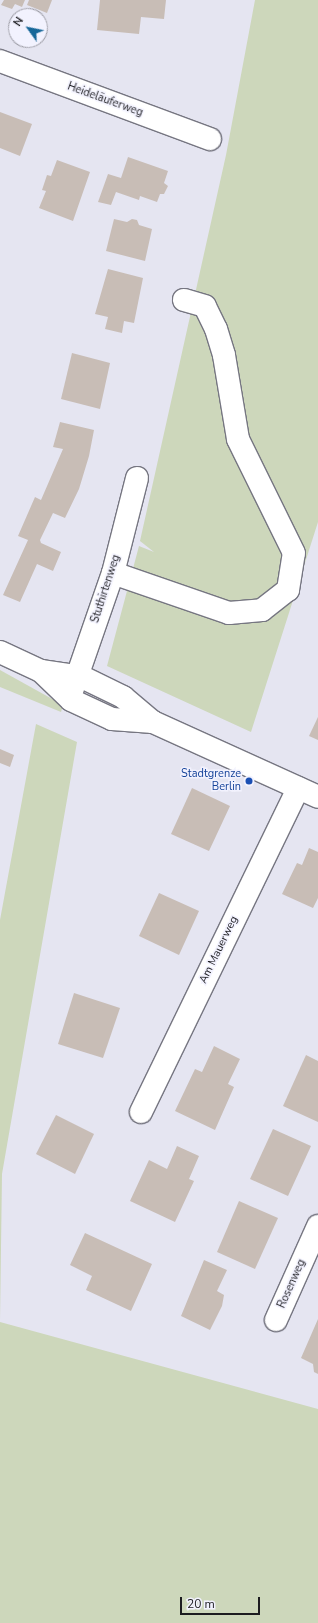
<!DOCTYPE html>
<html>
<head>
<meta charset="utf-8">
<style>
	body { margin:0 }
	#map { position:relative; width:318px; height:1623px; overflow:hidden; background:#e5e5f1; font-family:"Nunito Sans",sans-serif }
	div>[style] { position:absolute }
	.green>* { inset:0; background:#cdd7bb }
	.building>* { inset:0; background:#c8bdb6 }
	.roads { filter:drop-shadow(1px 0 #767681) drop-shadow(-1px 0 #767681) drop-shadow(0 1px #767681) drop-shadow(0 -1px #767681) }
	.minor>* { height:22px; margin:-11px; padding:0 11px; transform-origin:11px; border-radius:11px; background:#fff }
	.major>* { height:22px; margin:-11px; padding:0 11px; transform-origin:11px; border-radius:11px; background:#fff }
	.dots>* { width:11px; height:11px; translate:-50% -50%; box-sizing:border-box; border:2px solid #f2f2fe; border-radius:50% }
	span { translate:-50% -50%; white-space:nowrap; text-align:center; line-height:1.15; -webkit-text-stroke:3px #f2f2fe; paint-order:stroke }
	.street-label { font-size:11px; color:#1c1c20 }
	.transit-label { font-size:11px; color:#164399 }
	.right { translate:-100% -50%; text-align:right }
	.north { position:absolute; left:8px; top:8px; width:40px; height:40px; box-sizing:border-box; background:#f2f2fe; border:1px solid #9c9ca5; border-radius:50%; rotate:303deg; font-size:11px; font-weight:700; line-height:16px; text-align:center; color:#1c1c20 }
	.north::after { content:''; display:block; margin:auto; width:14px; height:18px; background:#166799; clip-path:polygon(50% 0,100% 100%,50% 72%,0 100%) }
	.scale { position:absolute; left:180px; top:1597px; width:80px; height:18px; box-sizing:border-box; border:2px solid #1c1c20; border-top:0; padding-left:5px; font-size:12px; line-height:14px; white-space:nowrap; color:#1c1c20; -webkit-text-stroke:3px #f2f2fe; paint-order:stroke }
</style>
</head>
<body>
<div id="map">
	<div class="green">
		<div style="clip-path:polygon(255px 0,318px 0,318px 522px,251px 732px,107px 666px,139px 546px,154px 552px,140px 541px,226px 155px)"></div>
		<div style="clip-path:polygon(0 670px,63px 705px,61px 712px,0 687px)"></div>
		<div style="clip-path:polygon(36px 724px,77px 742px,2px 1174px,0 1322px,318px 1409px,318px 1623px,0 1623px,0 920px)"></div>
	</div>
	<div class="building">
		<div style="clip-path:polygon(4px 0,25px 0,22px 7px,15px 4px,12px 9px,1px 5px)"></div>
		<div style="clip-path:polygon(29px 0,52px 0,47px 13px,27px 5px)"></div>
		<div style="clip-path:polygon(100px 0,166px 0,164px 19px,141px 17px,139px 34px,97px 30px)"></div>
		<div style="clip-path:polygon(0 112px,32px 124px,20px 156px,0 148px)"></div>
		<div style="clip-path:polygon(128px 157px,168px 171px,164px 183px,168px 186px,164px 194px,160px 194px,157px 202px,140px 196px,139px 200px,116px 192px,111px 205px,98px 202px,108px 174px,121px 178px)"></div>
		<div style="clip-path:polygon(57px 160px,90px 172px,73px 221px,39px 208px,46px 191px,42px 190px,47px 175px,51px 176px)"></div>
		<div style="clip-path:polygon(114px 219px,127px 222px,132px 219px,137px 220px,139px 225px,152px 229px,145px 261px,106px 251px)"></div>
		<div style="clip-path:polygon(108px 269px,143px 278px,134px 323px,124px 321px,122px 333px,105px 329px,108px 317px,95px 314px)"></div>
		<div style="clip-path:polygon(72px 353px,110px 363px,100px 409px,61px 399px)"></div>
		<div style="clip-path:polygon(60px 422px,94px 430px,89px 456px,79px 489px,65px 518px,53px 513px,40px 540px,41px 543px,61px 552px,53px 571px,37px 564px,20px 602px,3px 595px,28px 540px,18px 536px,35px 497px,41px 500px,63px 449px,53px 447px)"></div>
		<div style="clip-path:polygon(318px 717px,318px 740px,309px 736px)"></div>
		<div style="clip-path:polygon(0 749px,14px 755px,10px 767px,0 763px)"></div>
		<div style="clip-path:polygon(192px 788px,230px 806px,209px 851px,171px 834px)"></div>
		<div style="clip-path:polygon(309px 848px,318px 852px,318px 898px,313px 908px,282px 894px,297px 863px,302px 865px)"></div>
		<div style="clip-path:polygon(159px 893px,199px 911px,179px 955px,139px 936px)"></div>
		<div style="clip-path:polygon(74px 993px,120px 1008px,103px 1058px,58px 1044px)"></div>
		<div style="clip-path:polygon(214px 1046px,240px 1059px,228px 1084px,234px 1087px,215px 1130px,175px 1111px,195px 1069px,202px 1072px)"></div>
		<div style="clip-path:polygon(306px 1055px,318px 1061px,318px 1122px,283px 1106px)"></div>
		<div style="clip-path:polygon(56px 1115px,94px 1134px,75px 1174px,36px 1154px)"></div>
		<div style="clip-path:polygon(273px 1129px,311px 1146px,288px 1196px,250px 1179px)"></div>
		<div style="clip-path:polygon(177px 1146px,199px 1156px,189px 1179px,194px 1181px,175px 1222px,130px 1201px,149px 1160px,167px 1169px)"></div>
		<div style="clip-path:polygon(239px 1201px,278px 1218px,255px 1269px,217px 1252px)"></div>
		<div style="clip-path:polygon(85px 1233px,152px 1264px,131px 1311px,86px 1290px,92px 1276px,70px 1265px)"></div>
		<div style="clip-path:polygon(204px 1260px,227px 1270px,217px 1291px,224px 1295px,222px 1306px,210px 1330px,181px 1316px)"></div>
		<div style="clip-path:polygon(318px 1319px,318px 1374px,314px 1372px,313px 1364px,301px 1358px)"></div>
	</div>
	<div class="roads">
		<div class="minor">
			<div style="left:0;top:61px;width:224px;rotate:20.4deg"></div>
			<div style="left:113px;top:573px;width:123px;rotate:19deg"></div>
			<div style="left:229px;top:613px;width:33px;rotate:-5deg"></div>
			<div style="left:262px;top:610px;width:33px;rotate:-38deg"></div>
			<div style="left:288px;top:590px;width:37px;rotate:-81deg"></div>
			<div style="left:294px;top:553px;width:127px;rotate:-116.2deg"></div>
			<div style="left:238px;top:439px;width:85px;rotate:-99.5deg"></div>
			<div style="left:224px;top:355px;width:27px;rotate:-107deg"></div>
			<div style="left:216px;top:329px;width:25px;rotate:-116deg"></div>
			<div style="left:205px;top:306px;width:22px;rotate:-164deg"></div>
			<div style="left:71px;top:694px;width:128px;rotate:-70.9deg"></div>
			<div style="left:113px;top:573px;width:98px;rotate:-75.8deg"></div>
			<div style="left:141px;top:1112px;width:360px;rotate:-64.1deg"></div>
			<div style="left:276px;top:1320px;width:103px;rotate:-65.9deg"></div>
		</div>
		<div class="major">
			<div style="left:0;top:652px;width:45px;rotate:24.9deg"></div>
			<div style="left:41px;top:671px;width:41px;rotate:8.3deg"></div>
			<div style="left:82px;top:677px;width:46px;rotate:26deg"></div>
			<div style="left:123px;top:697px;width:39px;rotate:40deg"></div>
			<div style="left:153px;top:722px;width:181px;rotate:24.4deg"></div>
			<div style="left:41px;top:671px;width:42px;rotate:44deg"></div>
			<div style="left:71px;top:700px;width:45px;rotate:24.9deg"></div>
			<div style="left:112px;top:719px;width:41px;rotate:4.2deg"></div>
		</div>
	</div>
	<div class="dots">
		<div style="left:249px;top:781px;background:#1a4fb4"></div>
	</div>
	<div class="street-label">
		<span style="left:105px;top:100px;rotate:20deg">Heideläuferweg</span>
		<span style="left:106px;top:589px;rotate:-72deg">Stuthirtenweg</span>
		<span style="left:219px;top:950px;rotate:-64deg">Am Mauerweg</span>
		<span style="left:292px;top:1284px;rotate:-66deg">Rosenweg</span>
	</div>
	<div class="transit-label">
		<span class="right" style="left:241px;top:781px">Stadtgrenze<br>Berlin</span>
	</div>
	<div class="north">N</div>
	<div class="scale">20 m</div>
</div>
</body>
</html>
